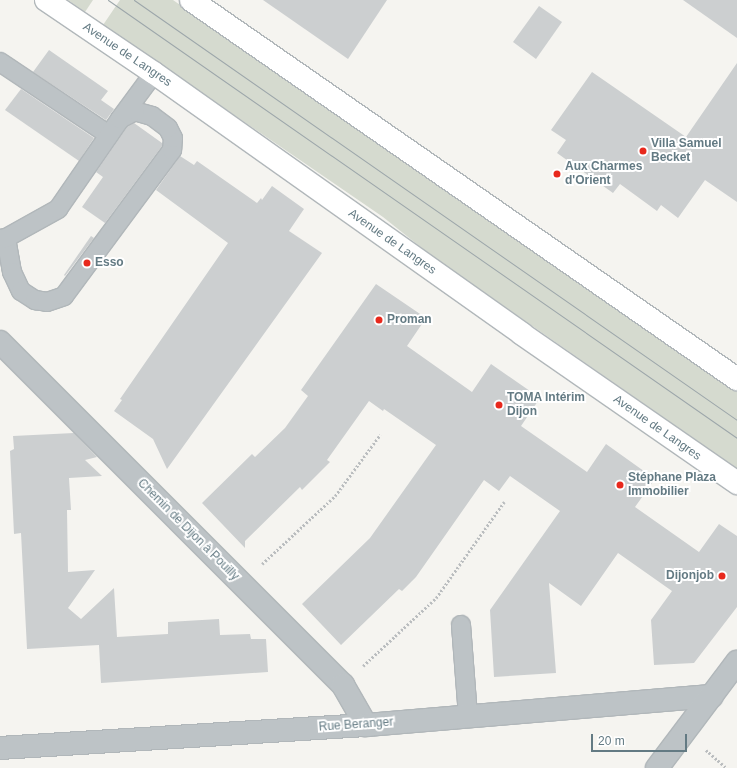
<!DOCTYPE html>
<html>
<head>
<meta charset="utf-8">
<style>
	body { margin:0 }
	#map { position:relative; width:737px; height:768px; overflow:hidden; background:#f5f4f0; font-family:Helvetica,sans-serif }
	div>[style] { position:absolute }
	.green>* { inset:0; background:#d5dacf }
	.building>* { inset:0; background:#cccfd0 }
	.path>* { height:2.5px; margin-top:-1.25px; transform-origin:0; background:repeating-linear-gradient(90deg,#babdbf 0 2px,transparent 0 4px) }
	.roads { filter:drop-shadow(1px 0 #b1b7ba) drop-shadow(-1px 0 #b1b7ba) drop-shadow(0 1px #b1b7ba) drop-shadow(0 -1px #b1b7ba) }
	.lane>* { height:18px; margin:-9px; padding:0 9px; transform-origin:9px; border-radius:9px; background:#bdc3c6 }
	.street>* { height:22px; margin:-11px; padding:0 11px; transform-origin:11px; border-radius:11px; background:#bdc3c6 }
	.primary>* { height:22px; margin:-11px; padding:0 11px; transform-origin:11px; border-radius:11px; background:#fff }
	.tram>* { height:1px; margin:-0.5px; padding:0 0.5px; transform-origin:0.5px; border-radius:0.5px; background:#9ca6aa }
	.dots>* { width:11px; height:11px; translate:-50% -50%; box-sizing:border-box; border:2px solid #fff; border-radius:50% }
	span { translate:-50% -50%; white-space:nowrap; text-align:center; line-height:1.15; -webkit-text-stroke:4px #fff; paint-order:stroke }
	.street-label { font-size:12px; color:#637a83 }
	.poi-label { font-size:12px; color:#637a83; font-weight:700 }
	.left { translate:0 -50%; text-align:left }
	.right { translate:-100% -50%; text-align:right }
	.scale { position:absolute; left:591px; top:734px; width:96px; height:18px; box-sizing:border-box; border:2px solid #637a83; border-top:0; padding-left:5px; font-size:12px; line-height:14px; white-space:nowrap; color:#637a83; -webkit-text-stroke:3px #fff; paint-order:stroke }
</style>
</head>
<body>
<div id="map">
	<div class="green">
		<div style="clip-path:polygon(68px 0,93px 0,85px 12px)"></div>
		<div style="clip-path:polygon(120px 0,173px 0,737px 392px,737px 469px,428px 253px,383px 217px,103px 25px)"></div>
	</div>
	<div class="building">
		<div style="clip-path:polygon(263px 0,387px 0,348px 59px)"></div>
		<div style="clip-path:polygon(683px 0,737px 0,737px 38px)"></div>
		<div style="clip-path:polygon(539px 6px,562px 22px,536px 59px,513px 42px)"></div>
		<div style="clip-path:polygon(49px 50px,108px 91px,101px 100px,114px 109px,106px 120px,33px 72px)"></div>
		<div style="clip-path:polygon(737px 63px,737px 202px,705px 180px,678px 218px,661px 205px,657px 211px,620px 184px,613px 193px,557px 153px,566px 140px,551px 130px,592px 72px,686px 137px)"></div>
		<div style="clip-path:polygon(21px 89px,94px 138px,79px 161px,5px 110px)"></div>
		<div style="clip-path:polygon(134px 123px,162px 143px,162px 146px,105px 223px,82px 207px,103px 177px,96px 172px,127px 127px)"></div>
		<div style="clip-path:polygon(180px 156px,194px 165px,197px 161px,257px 203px,261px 198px,262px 200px,272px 186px,304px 209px,289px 231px,322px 253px,167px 469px,153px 439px,114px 411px,122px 400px,120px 399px,228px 243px,156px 190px)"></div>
		<div style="clip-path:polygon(91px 236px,94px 238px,65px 276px,64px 275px)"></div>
		<div style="clip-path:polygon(376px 284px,426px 318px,407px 346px,472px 392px,491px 364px,540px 398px,521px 426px,587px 472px,606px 444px,655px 479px,635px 507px,699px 552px,719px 524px,737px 536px,737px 607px,694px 663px,654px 665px,651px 620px,672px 591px,618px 553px,581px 606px,549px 583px,556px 673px,494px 677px,490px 610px,560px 511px,510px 476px,499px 491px,484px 480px,416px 577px,402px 591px,399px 589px,341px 645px,302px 604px,370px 538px,436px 445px,384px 409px,383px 411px,369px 401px,327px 460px,330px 462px,302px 490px,300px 487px,245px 541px,245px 548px,202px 503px,252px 454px,255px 457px,285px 428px,308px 396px,301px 390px)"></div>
		<div style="clip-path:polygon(74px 433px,97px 457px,85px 460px,102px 476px,69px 478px,71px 510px,67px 510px,68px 572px,95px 570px,68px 608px,81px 619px,114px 588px,117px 637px,168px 634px,168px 622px,219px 619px,220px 635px,250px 634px,251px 639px,266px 639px,268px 672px,101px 683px,99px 645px,27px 649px,21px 533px,14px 534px,10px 451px,14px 449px,13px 436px)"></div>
	</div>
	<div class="path">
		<div style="left:262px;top:564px;width:100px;rotate:-43deg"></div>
		<div style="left:335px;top:496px;width:76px;rotate:-53.6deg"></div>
		<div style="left:363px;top:666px;width:100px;rotate:-43deg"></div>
		<div style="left:436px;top:598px;width:118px;rotate:-54.7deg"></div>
		<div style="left:706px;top:750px;width:28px;rotate:41deg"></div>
	</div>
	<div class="roads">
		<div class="lane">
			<div style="left:0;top:62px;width:131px;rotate:33.8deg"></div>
			<div style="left:6px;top:238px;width:35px;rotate:80deg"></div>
			<div style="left:12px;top:272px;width:21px;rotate:65deg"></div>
			<div style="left:21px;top:291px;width:17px;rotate:33deg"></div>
			<div style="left:35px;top:300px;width:12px;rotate:9deg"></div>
			<div style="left:47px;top:302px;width:18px;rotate:-19deg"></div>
			<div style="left:64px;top:296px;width:182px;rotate:-53.5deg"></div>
			<div style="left:172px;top:150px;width:12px;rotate:-85deg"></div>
			<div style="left:173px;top:138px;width:11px;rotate:-117deg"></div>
			<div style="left:168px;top:128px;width:20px;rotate:-143deg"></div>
			<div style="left:152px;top:116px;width:18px;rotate:-164deg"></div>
			<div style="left:135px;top:111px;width:17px;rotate:152deg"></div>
			<div style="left:0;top:239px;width:6px;rotate:-9deg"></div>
			<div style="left:6px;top:238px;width:60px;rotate:-29.1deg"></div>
			<div style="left:58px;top:209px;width:109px;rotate:-55.4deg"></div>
			<div style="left:120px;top:119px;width:57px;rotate:-53.5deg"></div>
			<div style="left:461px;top:625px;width:91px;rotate:85.6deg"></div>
		</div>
		<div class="street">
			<div style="left:0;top:342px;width:485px;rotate:45deg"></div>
			<div style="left:343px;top:685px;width:46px;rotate:60.1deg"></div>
			<div style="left:0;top:748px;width:367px;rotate:-3.6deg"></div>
			<div style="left:366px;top:725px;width:347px;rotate:-4.8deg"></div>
			<div style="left:657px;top:768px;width:133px;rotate:-53deg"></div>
		</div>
		<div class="primary">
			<div style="left:46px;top:0;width:130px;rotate:34.1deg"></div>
			<div style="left:154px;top:73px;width:451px;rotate:35.3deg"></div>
			<div style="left:522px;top:334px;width:262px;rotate:34.7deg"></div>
			<div style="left:191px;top:0;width:665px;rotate:34.77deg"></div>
		</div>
	</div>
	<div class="tram">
		<div style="left:108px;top:0;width:766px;rotate:34.85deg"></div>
		<div style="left:134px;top:0;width:735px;rotate:34.86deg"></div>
	</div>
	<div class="dots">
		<div style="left:643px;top:151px;background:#e8291d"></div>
		<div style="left:557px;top:174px;background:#e8291d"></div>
		<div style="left:87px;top:263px;background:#e8291d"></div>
		<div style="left:379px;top:320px;background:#e8291d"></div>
		<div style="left:499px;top:405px;background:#e8291d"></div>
		<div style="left:620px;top:485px;background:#e8291d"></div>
		<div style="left:722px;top:576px;background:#e8291d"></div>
	</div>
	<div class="street-label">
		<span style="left:127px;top:55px;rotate:34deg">Avenue de Langres</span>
		<span style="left:392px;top:242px;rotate:35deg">Avenue de Langres</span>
		<span style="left:657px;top:428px;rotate:35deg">Avenue de Langres</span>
		<span style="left:188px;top:530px;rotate:45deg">Chemin de Dijon à Pouilly</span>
		<span style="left:356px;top:725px;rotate:-4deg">Rue Beranger</span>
	</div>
	<div class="poi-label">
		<span class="left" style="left:651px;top:151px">Villa Samuel<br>Becket</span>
		<span class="left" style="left:565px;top:174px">Aux Charmes<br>d'Orient</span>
		<span class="left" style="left:95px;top:263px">Esso</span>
		<span class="left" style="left:387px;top:320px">Proman</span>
		<span class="left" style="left:507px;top:405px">TOMA Intérim<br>Dijon</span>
		<span class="left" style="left:628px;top:485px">Stéphane Plaza<br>Immobilier</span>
		<span class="right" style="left:714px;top:576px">Dijonjob</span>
	</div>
	<div class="scale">20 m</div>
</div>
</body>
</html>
